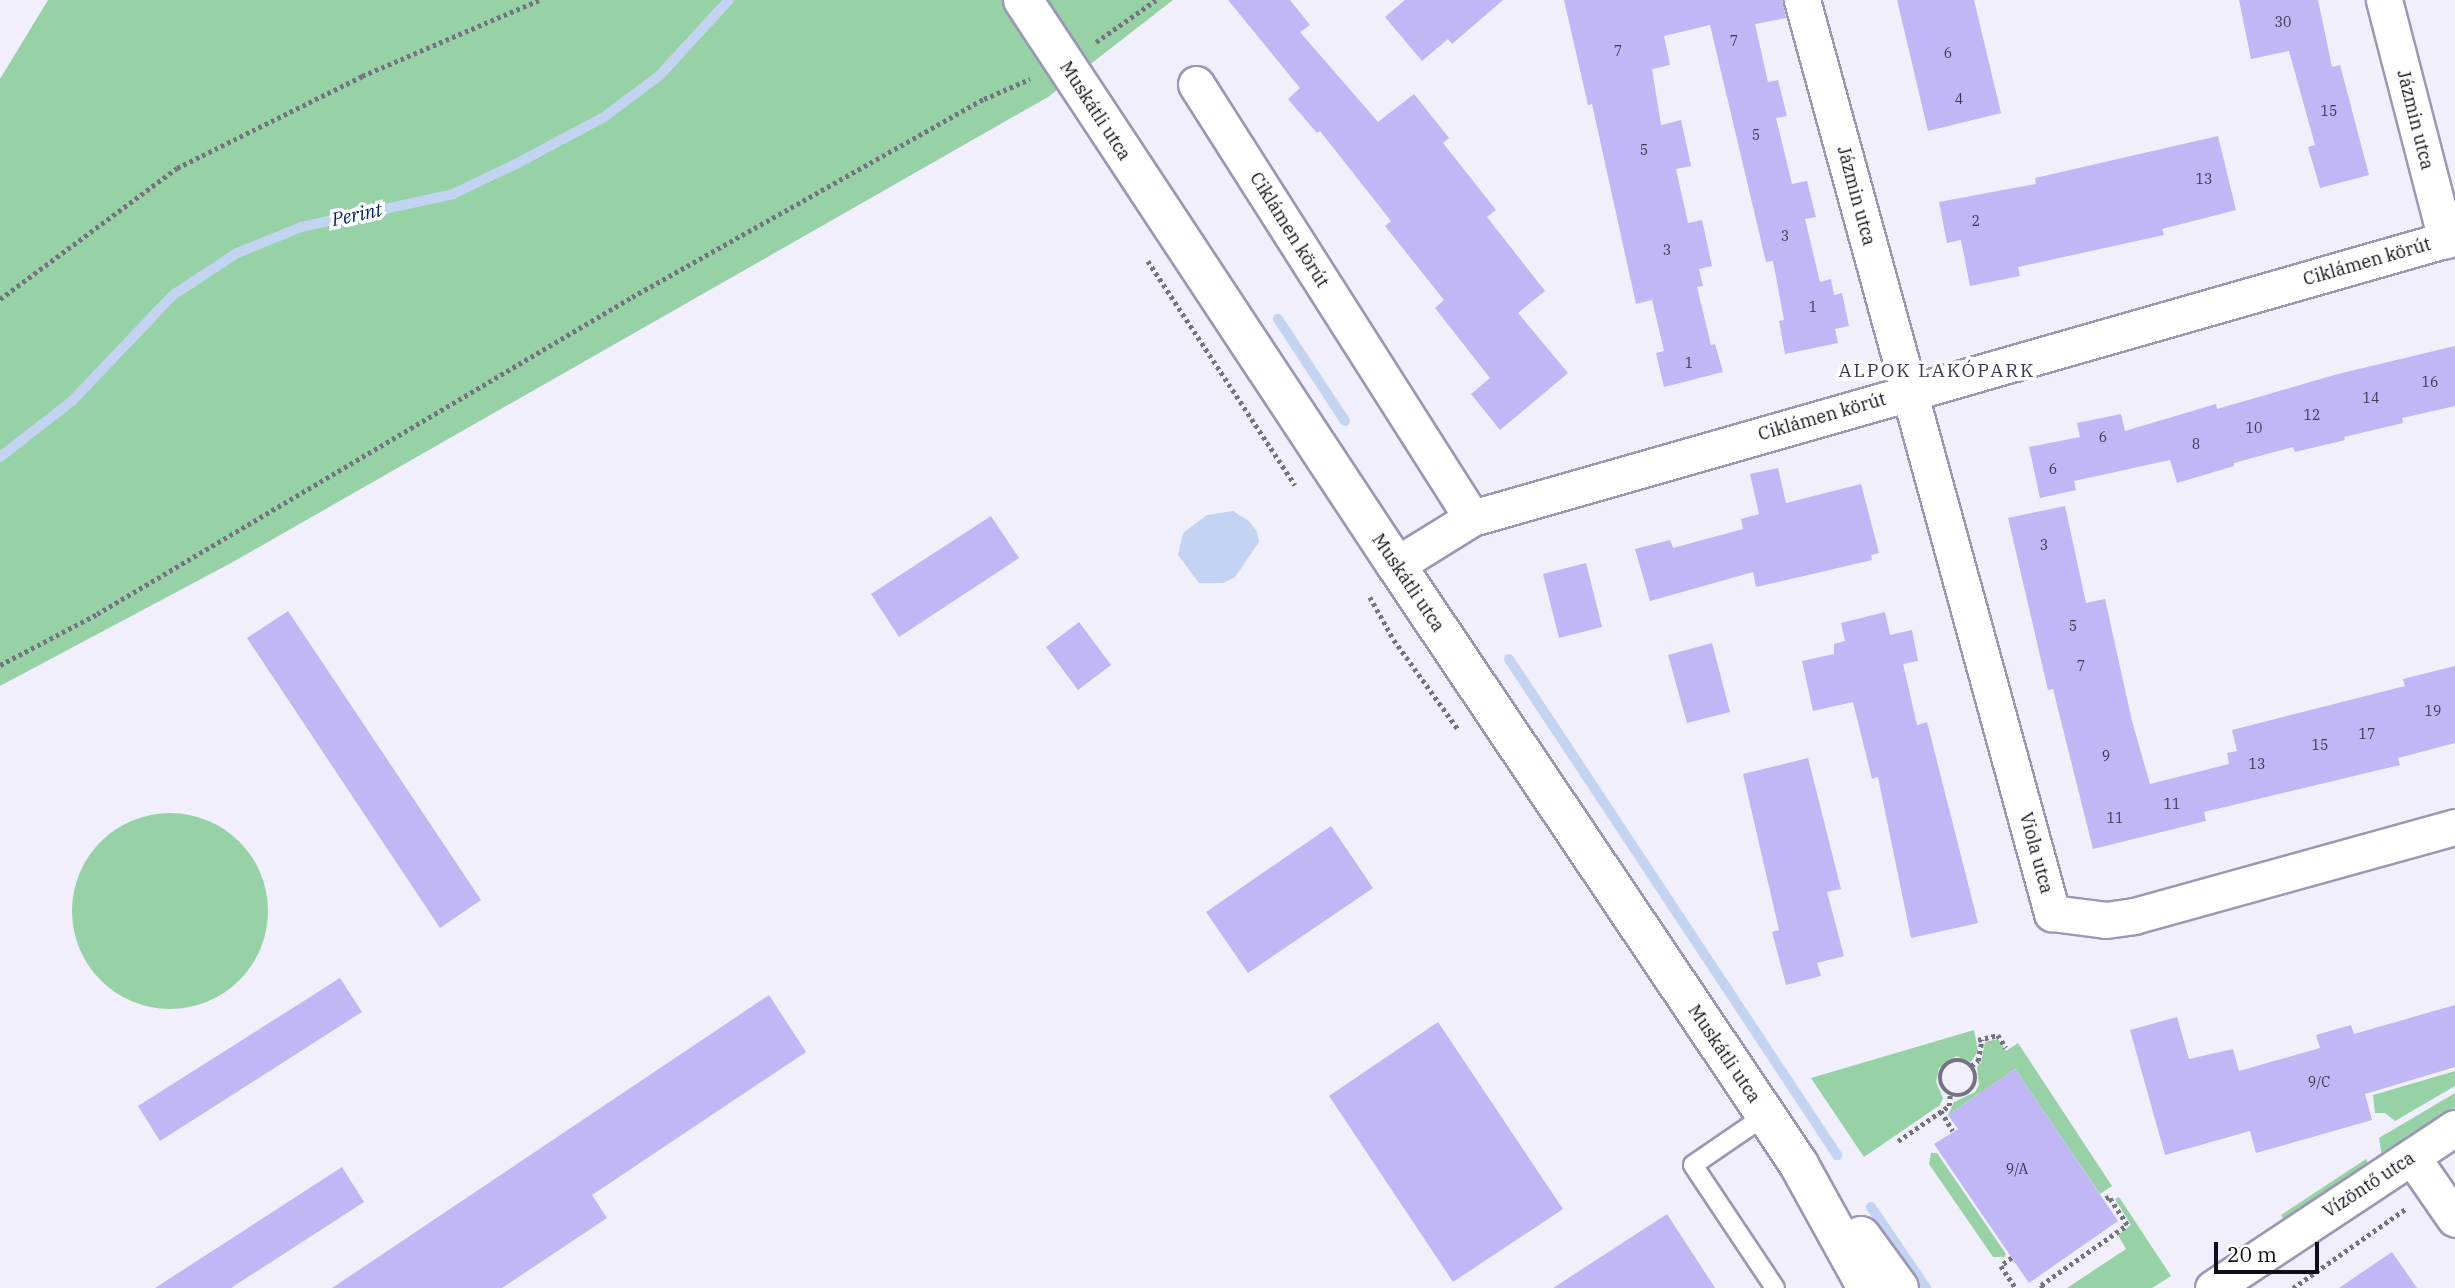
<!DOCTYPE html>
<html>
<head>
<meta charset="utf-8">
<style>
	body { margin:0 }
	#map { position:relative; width:2455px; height:1288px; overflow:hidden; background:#f1effc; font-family:"IBM Plex Serif",serif }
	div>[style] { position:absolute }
	.green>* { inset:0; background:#97d1a6 }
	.round { border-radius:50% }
	.water>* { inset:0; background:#c2d4f1 }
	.stream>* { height:10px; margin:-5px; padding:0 5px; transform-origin:5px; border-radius:5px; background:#c2d4f1 }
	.building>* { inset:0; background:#c1b6f6 }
	.path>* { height:4.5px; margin-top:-2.25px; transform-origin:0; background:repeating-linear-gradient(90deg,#75737f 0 3.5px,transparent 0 7px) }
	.path>.ring { margin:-2.25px; padding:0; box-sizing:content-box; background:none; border:4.5px solid #75737f; border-radius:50% }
	.roads { filter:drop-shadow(2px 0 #9b97b5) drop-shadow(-2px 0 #9b97b5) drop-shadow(0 2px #9b97b5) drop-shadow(0 -2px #9b97b5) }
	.lane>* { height:18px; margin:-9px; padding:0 9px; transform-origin:9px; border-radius:9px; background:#fff }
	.street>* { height:35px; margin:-17.5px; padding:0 17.5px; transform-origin:17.5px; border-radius:17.5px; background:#fff }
	.secondary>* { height:38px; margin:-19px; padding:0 19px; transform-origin:19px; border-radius:19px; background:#fff }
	span { translate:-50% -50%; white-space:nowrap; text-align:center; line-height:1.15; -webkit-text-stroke:7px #fff; paint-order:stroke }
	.number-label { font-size:14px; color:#3c3850 }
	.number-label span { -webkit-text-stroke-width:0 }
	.street-label { font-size:18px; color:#100e18 }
	.water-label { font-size:19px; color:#022662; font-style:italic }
	.neighbourhood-label { font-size:19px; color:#3f3a54; letter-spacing:2px }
	.scale { position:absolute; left:2214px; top:1242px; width:105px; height:32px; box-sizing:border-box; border:4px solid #100e18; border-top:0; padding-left:9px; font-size:21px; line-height:24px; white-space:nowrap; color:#100e18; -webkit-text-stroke:5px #fff; paint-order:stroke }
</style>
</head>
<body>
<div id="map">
	<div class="green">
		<div style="clip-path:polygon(48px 0,1173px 0,1048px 97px,231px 563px,0 686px,0 79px)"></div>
		<div class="round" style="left:72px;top:813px;width:196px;height:196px"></div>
		<div style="clip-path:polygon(1974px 1030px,1978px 1051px,1971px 1062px,1956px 1056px,1939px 1068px,1936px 1082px,1943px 1098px,1940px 1105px,1864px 1157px,1811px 1078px)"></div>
		<div style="clip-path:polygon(1998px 1039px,2006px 1051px,2018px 1043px,2112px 1186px,2100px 1194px,2015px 1069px,1948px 1115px,1954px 1102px,1975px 1092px,1979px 1085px,1977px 1067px,1981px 1063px,1985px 1042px)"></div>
		<div style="clip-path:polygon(2455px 1071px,2455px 1086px,2395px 1121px,2385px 1113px,2375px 1113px,2373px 1095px)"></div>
		<div style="clip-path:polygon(2455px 1093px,2455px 1108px,2382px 1156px,2379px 1138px)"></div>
		<div style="clip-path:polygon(1931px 1153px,1937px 1153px,2006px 1254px,2004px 1257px,1993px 1257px,1929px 1164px)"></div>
		<div style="clip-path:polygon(2366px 1159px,2369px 1165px,2284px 1220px,2281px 1215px)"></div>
		<div style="clip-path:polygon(2119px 1197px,2171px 1276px,2152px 1288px,2067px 1288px,2126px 1249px,2118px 1235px,2131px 1225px,2115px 1199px)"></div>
	</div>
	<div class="water">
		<div style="clip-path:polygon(1233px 511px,1249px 521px,1257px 532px,1259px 542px,1235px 577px,1224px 583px,1199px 583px,1178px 555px,1183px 533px,1207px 515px)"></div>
	</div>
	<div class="stream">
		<div style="left:1278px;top:319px;width:122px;rotate:56.7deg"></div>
		<div style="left:0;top:457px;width:91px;rotate:-37.9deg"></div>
		<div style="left:72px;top:401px;width:146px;rotate:-46.4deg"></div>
		<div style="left:173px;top:295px;width:77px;rotate:-33.3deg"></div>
		<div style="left:237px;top:253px;width:69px;rotate:-22.1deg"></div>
		<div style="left:301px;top:227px;width:156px;rotate:-12.2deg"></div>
		<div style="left:453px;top:194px;width:70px;rotate:-25.5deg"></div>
		<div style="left:516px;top:164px;width:100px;rotate:-28.1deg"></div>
		<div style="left:604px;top:117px;width:69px;rotate:-36.7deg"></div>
		<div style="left:659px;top:76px;width:103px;rotate:-47.4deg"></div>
		<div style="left:1509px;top:659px;width:595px;rotate:56.52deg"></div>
		<div style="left:1871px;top:1207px;width:98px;rotate:55.8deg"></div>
	</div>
	<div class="building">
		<div style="clip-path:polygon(1228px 0,1290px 0,1310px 25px,1300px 32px,1378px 122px,1414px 94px,1449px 138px,1443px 143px,1496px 210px,1487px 217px,1545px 291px,1518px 313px,1568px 373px,1500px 430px,1471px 394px,1490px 378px,1435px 308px,1444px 300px,1385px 226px,1391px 221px,1320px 131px,1317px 133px,1288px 99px,1300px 88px)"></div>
		<div style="clip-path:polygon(1405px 0,1503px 0,1452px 44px,1448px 39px,1422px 61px,1385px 17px)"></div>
		<div style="clip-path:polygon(1564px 0,1782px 0,1786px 18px,1755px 24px,1768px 82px,1778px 80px,1787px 116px,1776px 118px,1792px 184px,1807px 181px,1816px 217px,1805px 219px,1820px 282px,1831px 279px,1834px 295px,1842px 293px,1849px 326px,1835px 329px,1838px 343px,1785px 354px,1779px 321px,1784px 320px,1773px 261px,1766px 262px,1710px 25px,1664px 36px,1670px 65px,1652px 69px,1661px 125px,1681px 120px,1691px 166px,1676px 169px,1688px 223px,1702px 220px,1712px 266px,1699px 269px,1703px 286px,1697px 287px,1711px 345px,1715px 344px,1723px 372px,1664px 387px,1656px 353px,1664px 351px,1652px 300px,1636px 304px,1592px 104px,1588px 105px)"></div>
		<div style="clip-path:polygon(1897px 0,1974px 0,2001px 113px,1928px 131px)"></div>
		<div style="clip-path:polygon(2239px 0,2318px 0,2332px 67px,2340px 65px,2369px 175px,2320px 188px,2308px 147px,2315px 145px,2289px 51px,2251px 59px)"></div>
		<div style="clip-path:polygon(2218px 136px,2236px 210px,2162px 229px,2164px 235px,2018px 267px,2020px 276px,1970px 286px,1961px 240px,1947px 243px,1939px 202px,2036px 184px,2035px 178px)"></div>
		<div style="clip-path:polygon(2455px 346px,2455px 406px,2402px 418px,2403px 423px,2344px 437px,2345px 440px,2295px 452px,2293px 447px,2234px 463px,2234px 466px,2177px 483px,2170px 460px,2074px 481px,2076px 490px,2040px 498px,2029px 447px,2080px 437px,2077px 423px,2121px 414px,2125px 431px,2216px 404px,2217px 409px,2338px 374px)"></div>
		<div style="clip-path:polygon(1778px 468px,1786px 503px,1861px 484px,1879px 553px,1871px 555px,1872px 560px,1756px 587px,1753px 572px,1650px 601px,1635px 549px,1670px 540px,1673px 548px,1743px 529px,1741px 519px,1759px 514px,1750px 474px)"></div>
		<div style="clip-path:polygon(2065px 506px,2086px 603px,2105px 599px,2132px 721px,2150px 784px,2229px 764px,2227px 753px,2237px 751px,2232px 730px,2405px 686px,2403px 679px,2455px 666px,2455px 743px,2398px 758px,2400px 765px,2204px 812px,2206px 821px,2093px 849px,2053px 689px,2048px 690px,2008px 518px)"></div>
		<div style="clip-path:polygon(991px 516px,1019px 558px,899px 637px,871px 594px)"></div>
		<div style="clip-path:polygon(1586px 563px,1602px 627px,1559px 638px,1543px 574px)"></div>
		<div style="clip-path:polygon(288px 611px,481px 900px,440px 928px,247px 638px)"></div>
		<div style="clip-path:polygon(1885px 612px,1890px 635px,1912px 630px,1918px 661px,1903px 664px,1917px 725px,1927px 722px,1978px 923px,1911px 938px,1878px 777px,1872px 779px,1853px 702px,1813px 711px,1802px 661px,1834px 654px,1834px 644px,1845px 641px,1841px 623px)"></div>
		<div style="clip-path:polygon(1079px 622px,1111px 665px,1078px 690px,1046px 647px)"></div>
		<div style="clip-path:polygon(1712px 643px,1730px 712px,1687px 723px,1668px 655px)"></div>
		<div style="clip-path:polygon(1808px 758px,1841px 889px,1827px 892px,1844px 956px,1817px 963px,1821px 976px,1786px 985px,1772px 932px,1779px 930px,1743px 774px)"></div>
		<div style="clip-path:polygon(1331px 826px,1373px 888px,1248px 973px,1206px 912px)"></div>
		<div style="clip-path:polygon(340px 978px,362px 1012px,160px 1141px,138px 1106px)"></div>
		<div style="clip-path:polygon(769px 995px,806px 1052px,592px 1195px,607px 1218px,502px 1288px,332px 1288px)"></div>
		<div style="clip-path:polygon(2455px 1005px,2455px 1067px,2365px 1094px,2372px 1120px,2256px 1153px,2250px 1131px,2165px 1155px,2130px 1030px,2177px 1017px,2189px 1059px,2233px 1049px,2239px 1071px,2320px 1048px,2316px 1035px,2351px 1025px,2354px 1034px)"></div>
		<div style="clip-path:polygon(1438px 1022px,1563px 1209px,1453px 1282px,1329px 1096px)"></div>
		<div style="clip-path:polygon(2015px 1069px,2118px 1221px,2029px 1283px,1934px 1144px,1958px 1129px,1948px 1115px)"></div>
		<div style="clip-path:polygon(342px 1167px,364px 1202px,231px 1288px,155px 1288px)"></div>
		<div style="clip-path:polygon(1667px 1214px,1715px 1288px,1553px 1288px)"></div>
		<div style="clip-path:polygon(2392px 1252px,2417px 1288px,2339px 1288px)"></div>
	</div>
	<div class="path">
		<div style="left:1096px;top:42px;width:73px;rotate:-35deg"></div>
		<div style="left:1148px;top:261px;width:268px;rotate:56.7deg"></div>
		<div style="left:0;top:299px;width:220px;rotate:-36.5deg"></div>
		<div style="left:177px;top:168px;width:207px;rotate:-26.4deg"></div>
		<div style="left:362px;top:76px;width:193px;rotate:-23.2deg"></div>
		<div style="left:1370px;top:597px;width:49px;rotate:60.8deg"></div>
		<div style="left:1394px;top:640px;width:110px;rotate:54.3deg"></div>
		<div style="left:0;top:665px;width:110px;rotate:-27.7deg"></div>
		<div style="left:97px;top:614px;width:622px;rotate:-30.65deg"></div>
		<div style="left:632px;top:297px;width:404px;rotate:-29.4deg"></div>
		<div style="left:984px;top:99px;width:50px;rotate:-23.5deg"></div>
		<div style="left:1978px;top:1040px;width:21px;rotate:-14deg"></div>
		<div style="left:1998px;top:1035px;width:15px;rotate:58deg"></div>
		<div class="ring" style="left:1940px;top:1060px;width:31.5px;height:31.5px"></div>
		<div style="left:1971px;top:1066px;width:9px;rotate:-36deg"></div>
		<div style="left:1978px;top:1061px;width:22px;rotate:-80deg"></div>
		<div style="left:1941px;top:1111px;width:23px;rotate:59deg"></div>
		<div style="left:1898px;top:1141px;width:62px;rotate:-34.5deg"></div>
		<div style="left:1949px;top:1106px;width:11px;rotate:-85deg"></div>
		<div style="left:2012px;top:1258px;width:14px;rotate:144deg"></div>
		<div style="left:2001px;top:1266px;width:27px;rotate:56deg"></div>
		<div style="left:2043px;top:1288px;width:4px;rotate:-124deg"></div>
		<div style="left:2041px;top:1285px;width:105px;rotate:-34.9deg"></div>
		<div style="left:2127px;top:1225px;width:33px;rotate:-123deg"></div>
		<div style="left:2109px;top:1197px;width:6px;rotate:149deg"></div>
		<div style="left:2293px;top:1288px;width:139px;rotate:-35.1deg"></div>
	</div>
	<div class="roads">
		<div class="lane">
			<div style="left:1766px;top:1115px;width:88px;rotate:145.6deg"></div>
			<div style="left:1693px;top:1165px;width:148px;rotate:56.3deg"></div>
		</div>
		<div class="street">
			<div style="left:1802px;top:0;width:947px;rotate:74.69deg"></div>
			<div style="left:2052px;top:913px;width:54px;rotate:7.4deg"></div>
			<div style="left:2106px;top:920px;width:28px;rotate:-8deg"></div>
			<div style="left:2134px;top:916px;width:333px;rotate:-15.5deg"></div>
			<div style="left:2384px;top:0;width:248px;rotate:75.5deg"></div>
			<div style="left:1196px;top:84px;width:514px;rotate:57.55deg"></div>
			<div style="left:1396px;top:565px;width:89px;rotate:-31.7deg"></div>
			<div style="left:1472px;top:518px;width:1022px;rotate:-15.95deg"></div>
			<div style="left:2412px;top:1157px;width:75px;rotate:55.3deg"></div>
			<div style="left:2213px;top:1288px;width:290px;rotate:-33.5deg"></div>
		</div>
		<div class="secondary">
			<div style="left:1023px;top:0;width:677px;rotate:56.57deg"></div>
			<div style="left:1396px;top:565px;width:721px;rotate:56.09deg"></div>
			<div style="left:1798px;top:1163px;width:143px;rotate:61.1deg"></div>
			<div style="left:1861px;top:1236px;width:64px;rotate:53.8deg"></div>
		</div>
	</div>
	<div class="number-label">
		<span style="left:2283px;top:22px">30</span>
		<span style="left:1734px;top:41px">7</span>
		<span style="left:1618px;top:51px">7</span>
		<span style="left:1948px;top:53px">6</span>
		<span style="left:1959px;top:99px">4</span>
		<span style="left:2329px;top:111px">15</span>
		<span style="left:1756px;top:135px">5</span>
		<span style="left:1644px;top:150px">5</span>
		<span style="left:2204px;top:179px">13</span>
		<span style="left:1976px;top:221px">2</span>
		<span style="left:1785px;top:236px">3</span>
		<span style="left:1667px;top:250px">3</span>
		<span style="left:1813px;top:307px">1</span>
		<span style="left:1689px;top:363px">1</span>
		<span style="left:2430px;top:382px">16</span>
		<span style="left:2371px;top:398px">14</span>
		<span style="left:2312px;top:415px">12</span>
		<span style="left:2254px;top:428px">10</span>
		<span style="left:2103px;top:437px">6</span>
		<span style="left:2196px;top:444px">8</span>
		<span style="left:2053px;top:469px">6</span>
		<span style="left:2044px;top:545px">3</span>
		<span style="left:2073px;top:626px">5</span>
		<span style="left:2081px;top:666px">7</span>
		<span style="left:2433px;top:711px">19</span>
		<span style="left:2367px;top:734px">17</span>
		<span style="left:2320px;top:745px">15</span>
		<span style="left:2106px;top:756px">9</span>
		<span style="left:2257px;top:764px">13</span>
		<span style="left:2172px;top:804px">11</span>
		<span style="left:2115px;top:818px">11</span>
		<span style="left:2319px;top:1082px">9/C</span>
		<span style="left:2017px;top:1169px">9/A</span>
	</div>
	<div class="street-label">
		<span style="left:1095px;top:111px;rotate:57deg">Muskátli utca</span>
		<span style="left:2415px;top:120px;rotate:76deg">Jázmin utca</span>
		<span style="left:1856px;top:196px;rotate:75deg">Jázmin utca</span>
		<span style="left:1289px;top:230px;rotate:58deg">Ciklámen körút</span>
		<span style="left:2367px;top:262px;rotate:-16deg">Ciklámen körút</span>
		<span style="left:1822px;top:417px;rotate:-16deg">Ciklámen körút</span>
		<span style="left:1408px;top:583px;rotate:56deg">Muskátli utca</span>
		<span style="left:2036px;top:853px;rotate:75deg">Viola utca</span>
		<span style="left:1724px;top:1054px;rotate:56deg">Muskátli utca</span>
		<span style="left:2369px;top:1185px;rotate:-33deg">Vízöntő utca</span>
	</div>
	<div class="water-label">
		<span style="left:357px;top:215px;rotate:-12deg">Perint</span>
	</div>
	<div class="neighbourhood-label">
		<span style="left:1937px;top:371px">ALPOK LAKÓPARK</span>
	</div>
	<div class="scale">20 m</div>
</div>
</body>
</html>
